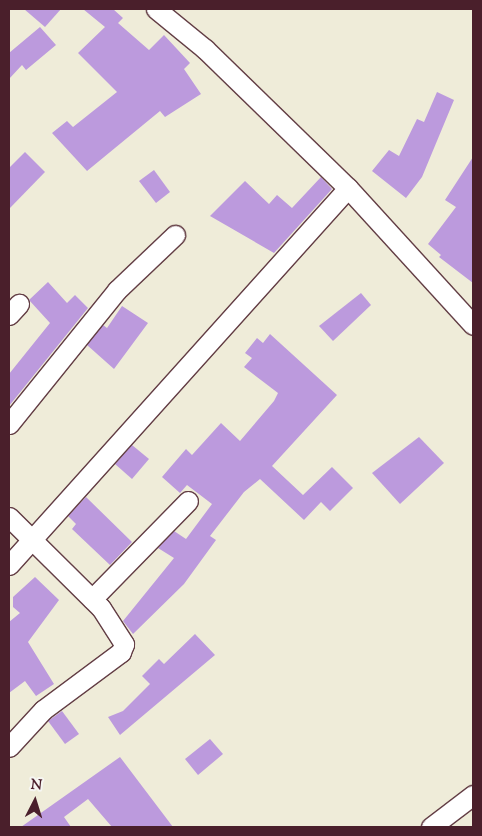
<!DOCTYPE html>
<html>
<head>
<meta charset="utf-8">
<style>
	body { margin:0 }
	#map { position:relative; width:482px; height:836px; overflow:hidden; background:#efecd9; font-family:"Sorts Mill Goudy",serif }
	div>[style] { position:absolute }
	.building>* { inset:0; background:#bc9add }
	.roads { filter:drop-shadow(1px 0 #633e45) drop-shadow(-1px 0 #633e45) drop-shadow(0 1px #633e45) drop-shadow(0 -1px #633e45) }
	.street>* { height:19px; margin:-9.5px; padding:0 9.5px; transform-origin:9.5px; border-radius:9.5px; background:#fff }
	span { translate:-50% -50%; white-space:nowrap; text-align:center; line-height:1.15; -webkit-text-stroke:4.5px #f6f6f2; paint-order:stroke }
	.frame { position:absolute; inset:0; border:10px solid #4a1f2b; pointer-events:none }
	.north { position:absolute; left:10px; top:776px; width:50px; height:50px; -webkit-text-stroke:4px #f6f6f2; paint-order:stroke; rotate:5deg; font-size:14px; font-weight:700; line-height:20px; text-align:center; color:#4a1f2b }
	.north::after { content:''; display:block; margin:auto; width:18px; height:22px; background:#4a1f2b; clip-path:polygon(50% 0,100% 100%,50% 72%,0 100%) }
</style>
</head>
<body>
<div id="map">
	<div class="building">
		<div style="clip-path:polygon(24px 9px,61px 9px,45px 27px)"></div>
		<div style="clip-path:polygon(83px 9px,113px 9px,123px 18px,118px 23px,149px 50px,164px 35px,190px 63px,184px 69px,201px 94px,165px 117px,160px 111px,87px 171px,52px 133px,67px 121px,73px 127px,117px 92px,78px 53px,105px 27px)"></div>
		<div style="clip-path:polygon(40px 27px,56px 45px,26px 70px,22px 65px,9px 79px,9px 53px)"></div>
		<div style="clip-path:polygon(437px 92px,454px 100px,422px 177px,406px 198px,372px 171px,389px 150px,399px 156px,417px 119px,424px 122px)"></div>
		<div style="clip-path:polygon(25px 152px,45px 172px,9px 209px,9px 168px)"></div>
		<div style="clip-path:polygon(473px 157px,473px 283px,439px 257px,441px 255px,428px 244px,456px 207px,445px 200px)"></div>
		<div style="clip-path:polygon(154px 170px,170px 192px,156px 203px,139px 181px)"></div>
		<div style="clip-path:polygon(321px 177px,332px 189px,274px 253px,210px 216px,245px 181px,269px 204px,277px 195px,292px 208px)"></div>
		<div style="clip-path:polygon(48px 282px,67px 303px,75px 295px,88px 308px,9px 406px,9px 374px,50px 323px,29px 300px)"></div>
		<div style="clip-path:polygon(361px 293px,371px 305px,333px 341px,319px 326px)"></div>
		<div style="clip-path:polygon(122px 306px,148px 323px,114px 369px,87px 345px,103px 325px,107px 328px)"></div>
		<div style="clip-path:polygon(270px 334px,337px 395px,272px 466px,303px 495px,332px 467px,353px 488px,330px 511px,321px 502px,304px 520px,260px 479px,244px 492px,210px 536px,216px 540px,184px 584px,133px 634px,123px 621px,174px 558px,158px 548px,174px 531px,186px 539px,212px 504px,187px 485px,180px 493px,162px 477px,186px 449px,192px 455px,221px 423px,240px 441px,274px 401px,278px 393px,244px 367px,252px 358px,245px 353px,257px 338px,263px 343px)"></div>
		<div style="clip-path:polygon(419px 437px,444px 463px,400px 504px,372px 473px)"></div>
		<div style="clip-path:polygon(132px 445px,149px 459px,132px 479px,115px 464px)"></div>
		<div style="clip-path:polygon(86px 497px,132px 542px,110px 565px,72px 529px,76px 524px,68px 516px)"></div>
		<div style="clip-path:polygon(35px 577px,59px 600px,28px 642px,54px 684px,36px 696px,25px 681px,9px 693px,9px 622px,20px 613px,13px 607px,13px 597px)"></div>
		<div style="clip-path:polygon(195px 634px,215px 655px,120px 735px,108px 717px,123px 711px,150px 684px,142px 676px,159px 659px,164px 664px)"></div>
		<div style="clip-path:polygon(62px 711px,79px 734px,65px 744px,48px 721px)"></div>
		<div style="clip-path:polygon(210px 739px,223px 754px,198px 775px,185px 759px)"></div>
		<div style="clip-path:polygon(120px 757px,173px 827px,112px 827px,88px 799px,64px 817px,71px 827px,21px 827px)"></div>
	</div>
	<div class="roads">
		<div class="street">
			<div style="left:156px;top:9px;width:63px;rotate:39.2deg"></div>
			<div style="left:205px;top:49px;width:199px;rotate:44.2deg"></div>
			<div style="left:348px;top:188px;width:185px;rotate:47.6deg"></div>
			<div style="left:9px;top:315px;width:15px;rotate:-48deg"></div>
			<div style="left:9px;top:424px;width:172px;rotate:-51.1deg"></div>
			<div style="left:117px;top:290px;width:80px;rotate:-43.5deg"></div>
			<div style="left:9px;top:517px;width:129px;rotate:44.7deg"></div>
			<div style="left:101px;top:608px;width:43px;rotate:57.4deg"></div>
			<div style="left:124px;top:644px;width:9px;rotate:111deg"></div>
			<div style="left:121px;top:652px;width:97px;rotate:143.4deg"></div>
			<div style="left:43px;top:710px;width:50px;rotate:132.6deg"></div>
			<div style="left:9px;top:565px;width:507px;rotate:-48.04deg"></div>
			<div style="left:92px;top:599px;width:137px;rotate:-45.6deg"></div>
			<div style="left:431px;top:827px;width:53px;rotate:-37.3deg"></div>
		</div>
	</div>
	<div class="frame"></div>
	<div class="north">N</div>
</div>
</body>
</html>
